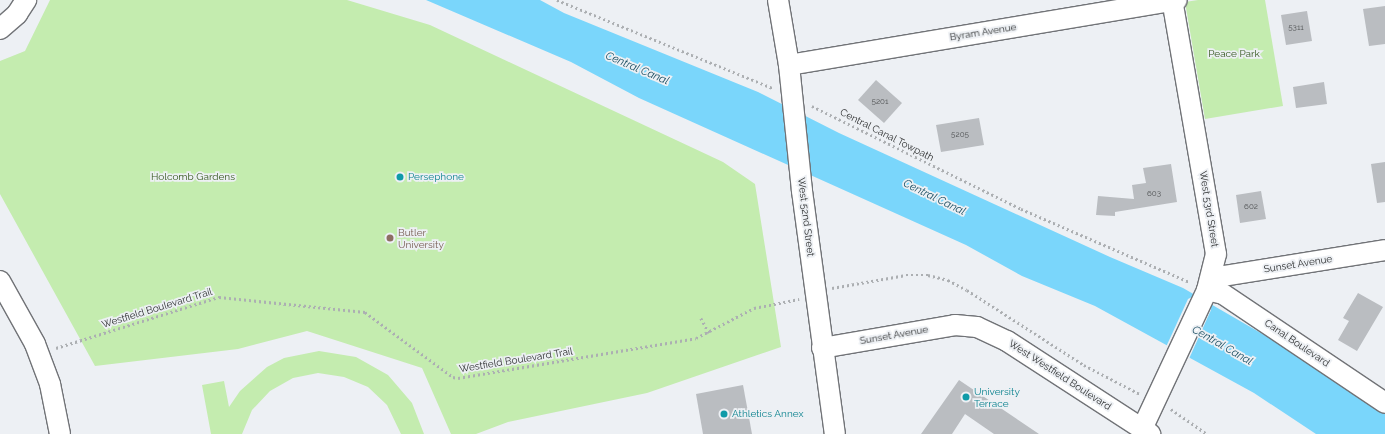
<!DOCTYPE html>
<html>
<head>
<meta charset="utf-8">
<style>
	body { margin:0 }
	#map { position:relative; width:1385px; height:434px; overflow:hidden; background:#edf0f4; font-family:Raleway,sans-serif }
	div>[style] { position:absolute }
	.green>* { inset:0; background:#c4ecaf }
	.water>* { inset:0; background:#7ad6fb }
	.pier>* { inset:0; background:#edf0f4 }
	.building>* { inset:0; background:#babdc1 }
	.path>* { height:2.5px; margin-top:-1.25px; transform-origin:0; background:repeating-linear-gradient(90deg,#acafb2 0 2px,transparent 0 5px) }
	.roads { filter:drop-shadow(1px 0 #717377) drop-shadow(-1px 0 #717377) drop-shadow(0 1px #717377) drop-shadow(0 -1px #717377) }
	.minor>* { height:20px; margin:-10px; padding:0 10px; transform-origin:10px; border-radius:10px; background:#fff }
	.dots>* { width:11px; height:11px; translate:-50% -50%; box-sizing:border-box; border:2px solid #edf0f4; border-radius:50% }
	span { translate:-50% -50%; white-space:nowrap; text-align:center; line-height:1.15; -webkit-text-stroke:3.5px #edf0f4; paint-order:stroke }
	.number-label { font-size:8px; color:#515355 }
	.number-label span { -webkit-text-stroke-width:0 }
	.street-label { font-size:10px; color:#2e3031 }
	.park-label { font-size:10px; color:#34561d }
	.culture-label { font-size:10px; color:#0d838f }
	.left { translate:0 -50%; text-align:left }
	.education-label { font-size:10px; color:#785e54 }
	.water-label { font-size:11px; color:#194d61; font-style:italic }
</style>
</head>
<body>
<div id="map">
	<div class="green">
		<div style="clip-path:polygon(50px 0,347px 0,430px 25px,723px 162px,755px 184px,781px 347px,647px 393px,508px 422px,476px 434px,451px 434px,422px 368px,307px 331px,238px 349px,95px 366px,0 194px,0 61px,25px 51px)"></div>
		<div style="clip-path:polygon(1198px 0,1265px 0,1283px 106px,1205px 119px,1185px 2px)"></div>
		<div style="clip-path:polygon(319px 351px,356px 357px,388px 375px,412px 403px,424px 434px,401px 434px,387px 405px,368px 387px,344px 377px,318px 373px,293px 378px,270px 391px,252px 410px,242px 434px,211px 434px,202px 385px,224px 381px,229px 407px,240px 391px,267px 367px,284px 358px)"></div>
	</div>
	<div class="water">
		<div style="clip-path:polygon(426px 0,540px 0,564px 13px,758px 92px,839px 133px,1110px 257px,1183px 288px,1302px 357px,1385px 414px,1385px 434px,1316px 434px,1254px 393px,1095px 306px,1022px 276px,966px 245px,639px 98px,571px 62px)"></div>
	</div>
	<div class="pier">
		<div style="clip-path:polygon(1198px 294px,1209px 300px,1211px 310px,1188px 361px,1166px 347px,1188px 299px)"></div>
	</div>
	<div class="building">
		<div style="clip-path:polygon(1385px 6px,1385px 44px,1369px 46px,1363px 9px)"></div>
		<div style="clip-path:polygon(1307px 11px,1312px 41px,1286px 45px,1281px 15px)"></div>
		<div style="clip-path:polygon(876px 80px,902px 103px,884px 123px,858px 100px)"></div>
		<div style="clip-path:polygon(1324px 82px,1327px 104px,1296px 108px,1293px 87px)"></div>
		<div style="clip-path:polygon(979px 118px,984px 145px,941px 152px,936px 125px)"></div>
		<div style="clip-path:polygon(1385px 162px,1385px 202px,1377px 203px,1371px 164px)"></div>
		<div style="clip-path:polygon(1171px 164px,1177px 202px,1115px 212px,1115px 216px,1096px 215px,1098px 196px,1134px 199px,1132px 185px,1146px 183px,1143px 168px)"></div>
		<div style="clip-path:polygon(1261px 191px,1266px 219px,1240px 223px,1236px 195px)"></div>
		<div style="clip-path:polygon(1358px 293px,1383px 307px,1357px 351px,1338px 340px,1349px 321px,1343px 318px)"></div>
		<div style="clip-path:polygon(959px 380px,1039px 434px,994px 434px,965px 414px,952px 434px,921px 434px)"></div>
		<div style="clip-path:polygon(743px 385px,752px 434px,703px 434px,696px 394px)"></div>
	</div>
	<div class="path">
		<div style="left:557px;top:0;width:233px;rotate:22.2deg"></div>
		<div style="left:812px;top:106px;width:233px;rotate:26.2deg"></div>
		<div style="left:1021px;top:209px;width:184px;rotate:23.4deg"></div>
		<div style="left:832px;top:288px;width:75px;rotate:-10deg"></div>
		<div style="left:906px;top:275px;width:22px"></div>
		<div style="left:928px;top:275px;width:21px;rotate:14deg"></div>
		<div style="left:948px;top:280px;width:21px;rotate:28deg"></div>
		<div style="left:967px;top:290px;width:139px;rotate:32.7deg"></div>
		<div style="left:1084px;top:365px;width:63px;rotate:27.4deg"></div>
		<div style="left:701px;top:318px;width:17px;rotate:62deg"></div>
		<div style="left:56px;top:348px;width:171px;rotate:-17.4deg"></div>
		<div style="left:219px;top:297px;width:147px;rotate:5.9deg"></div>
		<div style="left:365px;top:312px;width:109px;rotate:36.5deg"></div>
		<div style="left:453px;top:377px;width:5px;rotate:11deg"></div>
		<div style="left:458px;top:378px;width:241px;rotate:-9.5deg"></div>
		<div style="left:696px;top:338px;width:65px;rotate:-27.3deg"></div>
		<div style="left:754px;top:308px;width:46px;rotate:-11.3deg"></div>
		<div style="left:1171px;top:409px;width:44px;rotate:34.8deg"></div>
	</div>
	<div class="roads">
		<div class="minor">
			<div style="left:778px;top:0;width:66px;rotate:80.4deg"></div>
			<div style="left:789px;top:65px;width:127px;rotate:84.1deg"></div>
			<div style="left:802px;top:191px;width:245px;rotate:82.3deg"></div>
			<div style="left:0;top:29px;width:23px;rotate:-41deg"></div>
			<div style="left:17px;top:14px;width:17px;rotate:-57deg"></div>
			<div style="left:789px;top:65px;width:393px;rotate:-9.5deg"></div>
			<div style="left:1211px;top:278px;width:176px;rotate:-9.1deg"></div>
			<div style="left:0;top:281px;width:72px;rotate:60.9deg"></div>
			<div style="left:35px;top:344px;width:43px;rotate:69.4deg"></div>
			<div style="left:50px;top:384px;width:51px;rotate:78.7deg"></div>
			<div style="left:1207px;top:290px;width:16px;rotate:14deg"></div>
			<div style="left:1223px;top:294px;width:195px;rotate:33.9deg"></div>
			<div style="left:822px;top:348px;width:135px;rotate:-9.8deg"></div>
			<div style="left:955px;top:325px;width:22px;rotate:5deg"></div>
			<div style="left:977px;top:327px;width:33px;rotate:25deg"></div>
			<div style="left:1007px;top:341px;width:171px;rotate:33deg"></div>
			<div style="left:1142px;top:429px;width:153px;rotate:-64.9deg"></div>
			<div style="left:1207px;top:290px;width:37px;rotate:-76deg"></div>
			<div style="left:1216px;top:254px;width:258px;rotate:-99.8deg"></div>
		</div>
	</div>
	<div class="dots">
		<div style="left:400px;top:177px;background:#0f9aa8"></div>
		<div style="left:390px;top:238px;background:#8d6e63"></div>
		<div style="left:966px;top:397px;background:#0f9aa8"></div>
		<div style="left:724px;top:414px;background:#0f9aa8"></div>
	</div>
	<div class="number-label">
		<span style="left:1296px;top:28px">5311</span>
		<span style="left:880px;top:102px">5201</span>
		<span style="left:960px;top:135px">5205</span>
		<span style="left:1154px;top:194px">603</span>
		<span style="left:1251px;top:207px">602</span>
	</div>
	<div class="street-label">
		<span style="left:983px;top:32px;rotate:-9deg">Byram Avenue</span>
		<span style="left:887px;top:135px;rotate:27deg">Central Canal Towpath</span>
		<span style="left:1209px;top:209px;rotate:81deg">West 53rd Street</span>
		<span style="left:806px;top:217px;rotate:83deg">West 52nd Street</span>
		<span style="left:1298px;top:264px;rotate:-9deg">Sunset Avenue</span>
		<span style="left:157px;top:308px;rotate:-17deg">Westfield Boulevard Trail</span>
		<span style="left:894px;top:335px;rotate:-10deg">Sunset Avenue</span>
		<span style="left:1297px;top:343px;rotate:34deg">Canal Boulevard</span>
		<span style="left:516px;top:360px;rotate:-9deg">Westfield Boulevard Trail</span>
		<span style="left:1060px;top:375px;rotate:33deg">West Westfield Boulevard</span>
	</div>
	<div class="park-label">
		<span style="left:1234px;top:54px">Peace Park</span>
		<span style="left:193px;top:177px">Holcomb Gardens</span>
	</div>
	<div class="culture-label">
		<span class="left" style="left:408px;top:177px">Persephone</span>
		<span class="left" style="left:974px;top:397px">University<br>Terrace</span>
		<span class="left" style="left:732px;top:414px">Athletics Annex</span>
	</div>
	<div class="education-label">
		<span class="left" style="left:398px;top:238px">Butler<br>University</span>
	</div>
	<div class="water-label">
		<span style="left:637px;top:69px;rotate:23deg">Central Canal</span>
		<span style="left:934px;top:198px;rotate:26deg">Central Canal</span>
		<span style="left:1222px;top:346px;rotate:30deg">Central Canal</span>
	</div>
</div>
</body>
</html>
